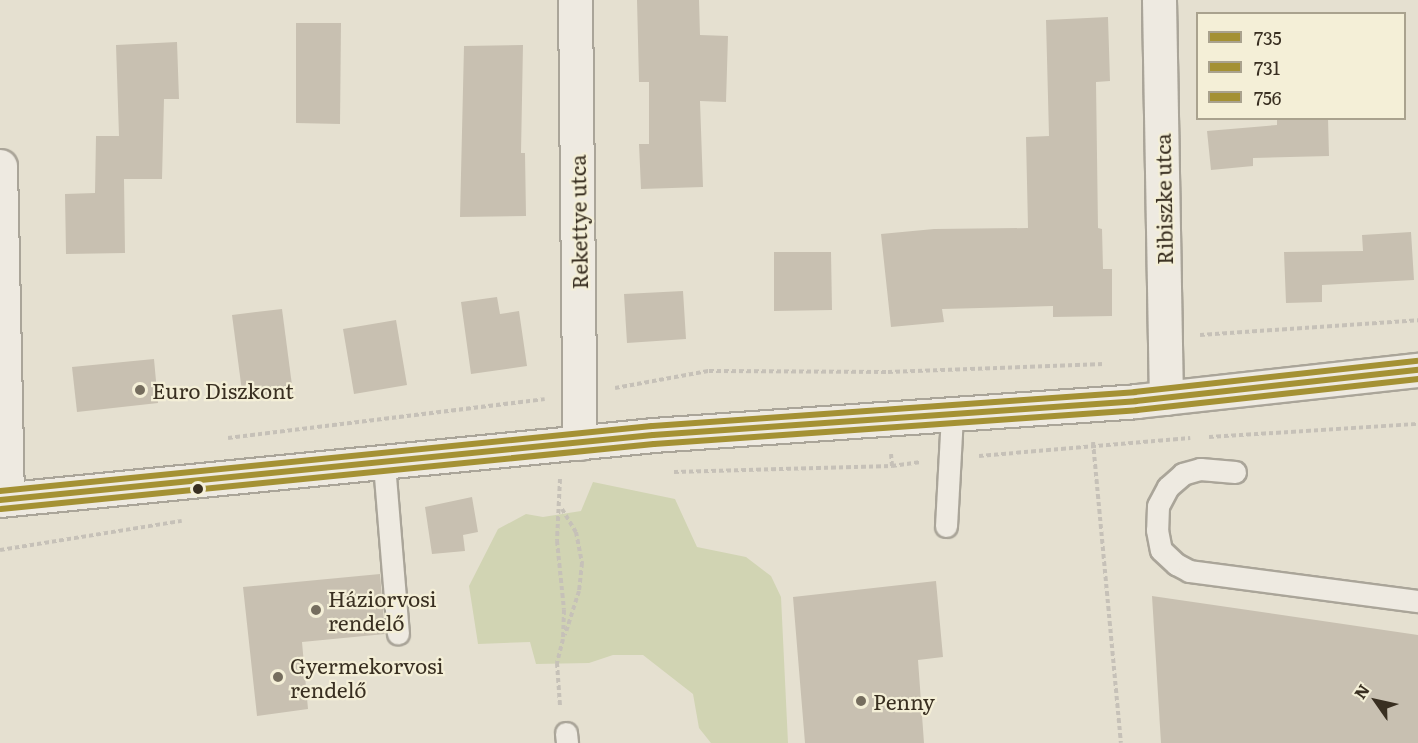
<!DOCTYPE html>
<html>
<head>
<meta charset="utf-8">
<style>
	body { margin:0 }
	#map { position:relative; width:1418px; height:743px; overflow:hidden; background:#e5e0d0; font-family:Literata,serif }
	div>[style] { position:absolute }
	.green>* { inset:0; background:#d1d4b3 }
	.building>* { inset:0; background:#c8c0b1 }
	.path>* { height:4px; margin-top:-2px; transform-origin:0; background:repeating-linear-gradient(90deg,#c6c1b8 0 4.5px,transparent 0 7.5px) }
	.roads { filter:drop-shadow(2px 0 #aaa599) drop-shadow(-2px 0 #aaa599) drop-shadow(0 2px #aaa599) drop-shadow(0 -2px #aaa599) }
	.service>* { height:21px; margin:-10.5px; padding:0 10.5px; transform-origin:10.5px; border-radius:10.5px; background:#eeeae1 }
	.minor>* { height:33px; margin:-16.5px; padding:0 16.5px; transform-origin:16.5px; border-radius:16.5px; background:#eeeae1 }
	.secondary>* { height:33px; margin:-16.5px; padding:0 16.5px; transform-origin:16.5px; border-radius:16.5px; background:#eeeae1 }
	.bus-1>* { height:6px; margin:-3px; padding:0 3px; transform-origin:3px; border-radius:3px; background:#a49134 }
	.bus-2>* { height:6px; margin:-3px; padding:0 3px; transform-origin:3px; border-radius:3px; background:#a49134 }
	.bus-3>* { height:6px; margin:-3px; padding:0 3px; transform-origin:3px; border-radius:3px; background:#a49134 }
	.dots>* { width:16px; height:16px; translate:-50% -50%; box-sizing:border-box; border:3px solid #f4efd7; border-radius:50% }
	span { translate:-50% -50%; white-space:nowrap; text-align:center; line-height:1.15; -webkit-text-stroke:4.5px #f4efd7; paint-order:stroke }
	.street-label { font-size:21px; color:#392f21 }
	.poi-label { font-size:21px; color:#392f21 }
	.left { translate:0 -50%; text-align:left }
	.legend { position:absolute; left:1196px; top:12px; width:210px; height:108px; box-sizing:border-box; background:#f4efd7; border:2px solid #a9a28e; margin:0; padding:8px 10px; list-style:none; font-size:18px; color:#392f21 }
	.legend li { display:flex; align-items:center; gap:12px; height:30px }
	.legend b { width:30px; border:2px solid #a9a28e }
	.north { position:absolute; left:1346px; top:671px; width:60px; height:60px; -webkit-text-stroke:4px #f4efd7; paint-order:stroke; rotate:304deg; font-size:16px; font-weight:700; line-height:24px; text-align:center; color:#392f21 }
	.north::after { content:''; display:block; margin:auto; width:21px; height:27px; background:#392f21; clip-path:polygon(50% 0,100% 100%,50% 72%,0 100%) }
</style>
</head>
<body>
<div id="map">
	<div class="green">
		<div style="clip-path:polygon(593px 482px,675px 499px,697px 547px,746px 557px,771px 576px,781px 597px,788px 743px,711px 743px,699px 728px,693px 694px,643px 655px,613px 655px,589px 663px,536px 664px,530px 642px,478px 644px,469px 586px,498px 529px,526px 514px,543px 517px,581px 511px)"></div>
	</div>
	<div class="building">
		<div style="clip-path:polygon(637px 0,699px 0,700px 35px,728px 36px,726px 102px,700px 101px,703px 187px,641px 189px,639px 144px,649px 144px,649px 82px,639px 82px)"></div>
		<div style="clip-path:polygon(1108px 17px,1110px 81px,1096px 82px,1098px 228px,1102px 229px,1103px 269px,1112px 269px,1112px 316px,1053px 317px,1053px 306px,942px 309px,944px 322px,891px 327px,881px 234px,934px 229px,1028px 228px,1026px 137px,1049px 136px,1046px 20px)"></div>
		<div style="clip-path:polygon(296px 23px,341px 23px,340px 124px,296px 123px)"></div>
		<div style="clip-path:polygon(177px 42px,179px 99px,164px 99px,162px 179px,124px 179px,125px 253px,66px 254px,65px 194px,95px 193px,96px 136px,119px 136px,116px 45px)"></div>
		<div style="clip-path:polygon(523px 45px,521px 153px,525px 153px,526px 216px,460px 217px,464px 46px)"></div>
		<div style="clip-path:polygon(1277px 118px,1328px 118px,1329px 156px,1253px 158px,1253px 166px,1211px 170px,1207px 131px,1277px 125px)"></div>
		<div style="clip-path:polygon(1411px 232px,1414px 280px,1322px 285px,1322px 302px,1286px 303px,1284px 252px,1363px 251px,1362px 235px)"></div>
		<div style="clip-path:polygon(774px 252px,831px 252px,832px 310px,774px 311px)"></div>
		<div style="clip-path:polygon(683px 291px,686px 339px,627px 343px,624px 294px)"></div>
		<div style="clip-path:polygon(497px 297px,500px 314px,519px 311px,527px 366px,471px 374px,461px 302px)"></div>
		<div style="clip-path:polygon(282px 309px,293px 393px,243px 399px,232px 315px)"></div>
		<div style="clip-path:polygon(396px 320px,407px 385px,354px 394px,343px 329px)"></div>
		<div style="clip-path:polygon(154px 359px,158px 403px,77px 412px,72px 367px)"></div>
		<div style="clip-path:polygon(472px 497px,478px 532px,463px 535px,465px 551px,432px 554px,425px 507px)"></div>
		<div style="clip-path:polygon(380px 574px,385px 634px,302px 642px,308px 709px,257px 716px,243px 587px)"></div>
		<div style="clip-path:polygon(936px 581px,943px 657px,918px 660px,924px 743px,805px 743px,793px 597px)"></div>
		<div style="clip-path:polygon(1152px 596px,1418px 635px,1418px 743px,1161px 743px)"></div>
	</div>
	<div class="path">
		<div style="left:1200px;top:335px;width:219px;rotate:-3.9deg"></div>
		<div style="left:615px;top:388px;width:96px;rotate:-10.3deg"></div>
		<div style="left:709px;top:371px;width:179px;rotate:0.3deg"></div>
		<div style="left:888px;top:372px;width:216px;rotate:-2.1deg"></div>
		<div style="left:1209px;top:437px;width:209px;rotate:-3.6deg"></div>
		<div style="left:228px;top:438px;width:319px;rotate:-7deg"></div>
		<div style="left:1093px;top:442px;width:302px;rotate:84.7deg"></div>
		<div style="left:891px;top:454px;width:12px;rotate:85deg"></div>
		<div style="left:892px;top:466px;width:29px;rotate:-8deg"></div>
		<div style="left:979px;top:456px;width:212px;rotate:-4.9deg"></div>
		<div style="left:674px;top:472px;width:218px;rotate:-1.6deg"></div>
		<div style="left:560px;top:479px;width:62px;rotate:92.8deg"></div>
		<div style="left:557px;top:541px;width:69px;rotate:84.2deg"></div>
		<div style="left:564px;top:610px;width:29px;rotate:92deg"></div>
		<div style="left:563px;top:639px;width:25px;rotate:104deg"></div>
		<div style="left:557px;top:663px;width:43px;rotate:86deg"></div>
		<div style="left:562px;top:509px;width:27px;rotate:59deg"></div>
		<div style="left:576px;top:532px;width:32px;rotate:79deg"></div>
		<div style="left:582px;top:563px;width:28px;rotate:96deg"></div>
		<div style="left:579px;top:591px;width:46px;rotate:107.7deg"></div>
		<div style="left:0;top:550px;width:184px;rotate:-9.1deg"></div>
	</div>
	<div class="roads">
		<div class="service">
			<div style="left:384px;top:464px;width:170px;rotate:85.3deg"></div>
			<div style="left:1235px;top:472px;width:35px;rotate:-175deg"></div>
			<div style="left:1200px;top:469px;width:18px;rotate:164deg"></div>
			<div style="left:1183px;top:474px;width:20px;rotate:139deg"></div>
			<div style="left:1168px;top:487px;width:21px;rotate:118deg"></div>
			<div style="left:1158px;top:506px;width:24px;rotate:92deg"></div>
			<div style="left:1157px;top:530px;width:20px;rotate:79deg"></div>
			<div style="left:1161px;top:550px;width:21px;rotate:43deg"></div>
			<div style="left:1176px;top:564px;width:15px;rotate:28deg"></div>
			<div style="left:1189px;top:571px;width:231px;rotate:7.5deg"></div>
			<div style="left:946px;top:526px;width:111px;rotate:-86.9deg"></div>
			<div style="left:566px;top:733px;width:10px;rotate:84deg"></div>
		</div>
		<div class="minor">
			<div style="left:575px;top:0;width:443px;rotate:89.4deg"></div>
			<div style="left:1159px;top:0;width:398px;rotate:89deg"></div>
			<div style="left:0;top:166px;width:333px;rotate:88.8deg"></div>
		</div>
		<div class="secondary">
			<div style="left:0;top:500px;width:656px;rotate:-5.68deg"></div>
			<div style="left:653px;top:435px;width:484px;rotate:-4deg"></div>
			<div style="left:1136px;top:401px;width:284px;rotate:-6.3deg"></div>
		</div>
	</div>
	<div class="bus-1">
		<div style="left:0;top:500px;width:656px;rotate:-5.68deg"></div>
		<div style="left:653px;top:435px;width:484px;rotate:-4deg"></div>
		<div style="left:1136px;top:401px;width:284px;rotate:-6.3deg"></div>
	</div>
	<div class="bus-2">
		<div style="left:1px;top:509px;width:656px;rotate:-5.68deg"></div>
		<div style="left:654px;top:444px;width:484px;rotate:-4deg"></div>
		<div style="left:1137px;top:410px;width:283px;rotate:-6.3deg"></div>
	</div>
	<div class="bus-3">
		<div style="left:0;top:491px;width:655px;rotate:-5.69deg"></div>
		<div style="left:652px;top:426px;width:484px;rotate:-4deg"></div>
		<div style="left:1135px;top:392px;width:284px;rotate:-6.3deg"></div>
	</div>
	<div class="dots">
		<div style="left:140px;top:390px;background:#756d5e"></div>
		<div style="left:198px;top:489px;background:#392f21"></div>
		<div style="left:316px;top:610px;background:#756d5e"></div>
		<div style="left:278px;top:677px;background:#756d5e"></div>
		<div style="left:861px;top:701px;background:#756d5e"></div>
	</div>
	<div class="street-label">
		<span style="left:1163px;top:199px;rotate:-91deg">Ribiszke utca</span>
		<span style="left:578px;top:222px;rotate:-91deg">Rekettye utca</span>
	</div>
	<div class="poi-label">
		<span class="left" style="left:152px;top:390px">Euro Diszkont</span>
		<span class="left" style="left:328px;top:610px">Háziorvosi<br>rendelő</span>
		<span class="left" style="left:290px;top:677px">Gyermekorvosi<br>rendelő</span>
		<span class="left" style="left:873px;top:701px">Penny</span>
	</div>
	<ul class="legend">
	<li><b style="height:8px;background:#a49134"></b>735</li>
	<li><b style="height:8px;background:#a49134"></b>731</li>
	<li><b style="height:8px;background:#a49134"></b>756</li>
	</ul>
	<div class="north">N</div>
</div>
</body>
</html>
